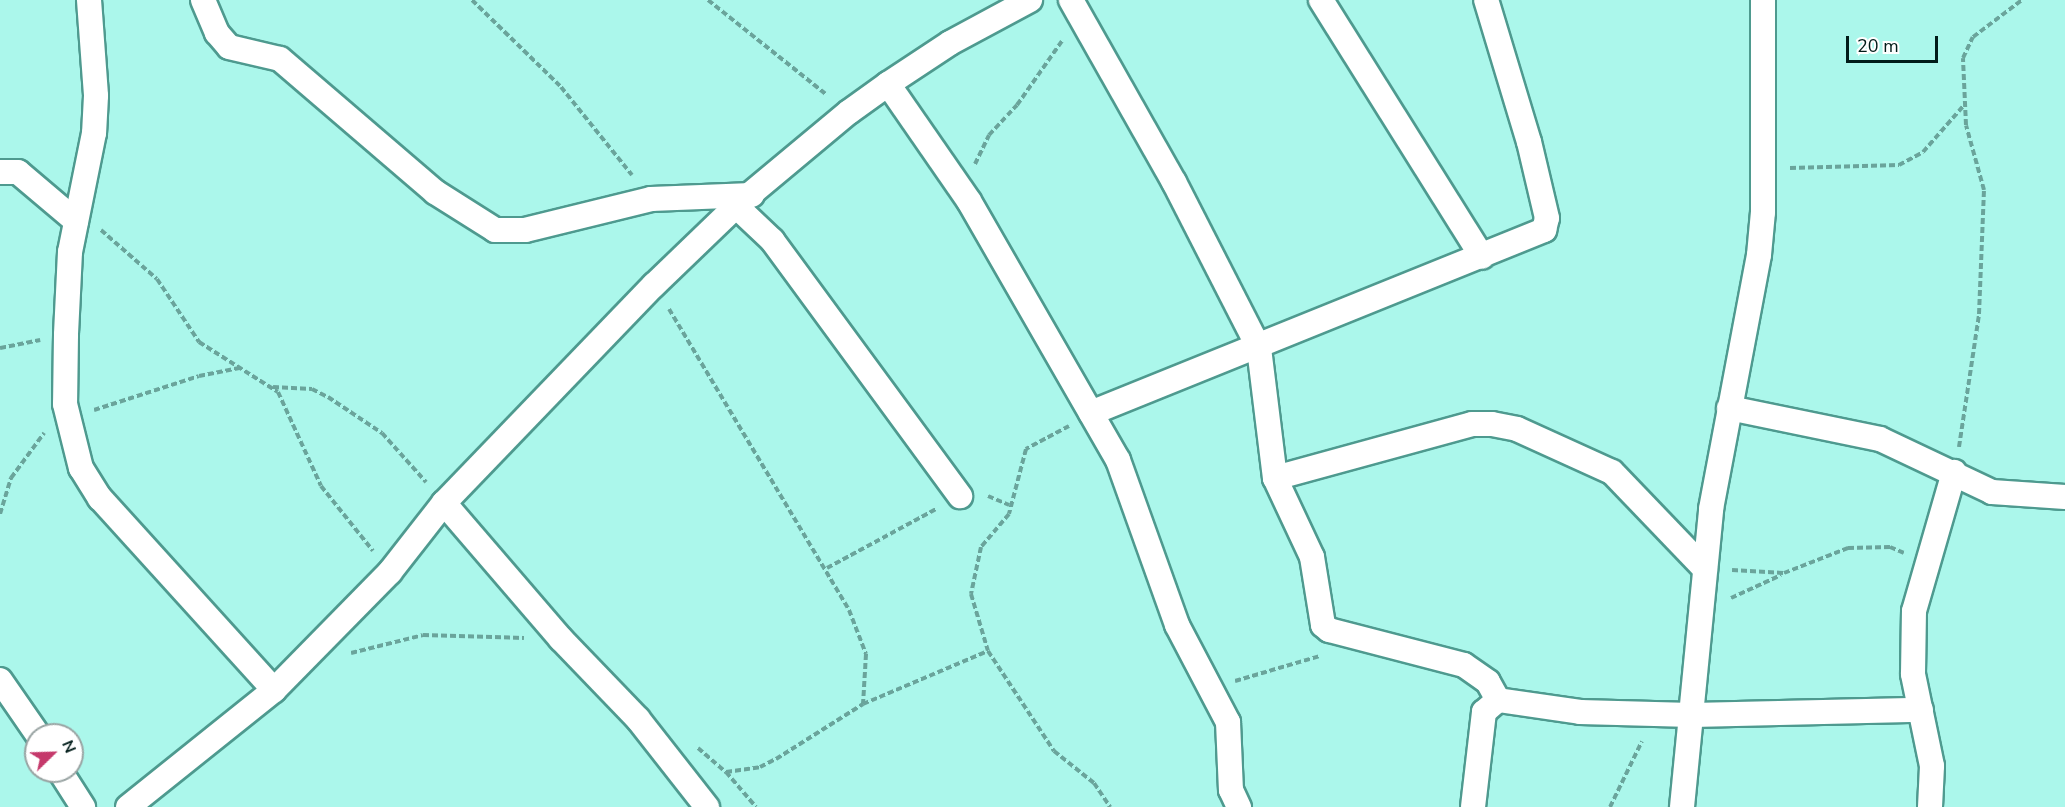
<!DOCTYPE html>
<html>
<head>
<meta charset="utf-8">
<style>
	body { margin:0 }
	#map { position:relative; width:2065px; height:807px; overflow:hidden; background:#abf7eb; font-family:"Nunito Sans",sans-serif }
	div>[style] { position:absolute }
	.path>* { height:4px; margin-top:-2px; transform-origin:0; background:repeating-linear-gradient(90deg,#6aa49b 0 6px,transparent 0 9px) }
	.roads { filter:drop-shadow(2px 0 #4e9a8f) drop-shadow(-2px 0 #4e9a8f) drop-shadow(0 2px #4e9a8f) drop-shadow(0 -2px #4e9a8f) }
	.street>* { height:24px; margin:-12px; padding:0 12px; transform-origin:12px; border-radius:12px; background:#fff }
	span { translate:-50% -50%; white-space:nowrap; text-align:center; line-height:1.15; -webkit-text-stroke:5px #fff; paint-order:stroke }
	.north { position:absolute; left:24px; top:723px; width:60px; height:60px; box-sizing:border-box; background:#fff; border:2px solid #99a4a3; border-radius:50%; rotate:67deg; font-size:16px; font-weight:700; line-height:24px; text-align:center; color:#001c19 }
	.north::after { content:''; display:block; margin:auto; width:21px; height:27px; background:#c5396b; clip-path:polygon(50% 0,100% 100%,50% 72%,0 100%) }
	.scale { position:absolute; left:1846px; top:36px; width:92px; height:27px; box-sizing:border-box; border:3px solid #001c19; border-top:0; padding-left:8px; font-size:18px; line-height:21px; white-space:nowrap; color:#001c19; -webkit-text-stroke:4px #fff; paint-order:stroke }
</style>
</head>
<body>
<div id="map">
	<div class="path">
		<div style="left:472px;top:0;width:124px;rotate:44.3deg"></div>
		<div style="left:561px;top:87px;width:113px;rotate:51.1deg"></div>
		<div style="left:708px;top:0;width:152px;rotate:38.6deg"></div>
		<div style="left:975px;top:164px;width:32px;rotate:-64deg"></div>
		<div style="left:989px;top:135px;width:41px;rotate:-47deg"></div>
		<div style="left:1017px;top:105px;width:78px;rotate:-54.9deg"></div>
		<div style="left:1790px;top:168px;width:109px;rotate:-1.6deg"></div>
		<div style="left:1899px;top:165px;width:27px;rotate:-28deg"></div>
		<div style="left:1923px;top:152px;width:64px;rotate:-48.8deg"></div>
		<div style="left:101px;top:230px;width:74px;rotate:41.2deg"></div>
		<div style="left:157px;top:279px;width:76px;rotate:56.3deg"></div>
		<div style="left:199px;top:342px;width:93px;rotate:32.3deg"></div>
		<div style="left:278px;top:392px;width:103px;rotate:65.4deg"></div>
		<div style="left:321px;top:486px;width:83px;rotate:51.3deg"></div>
		<div style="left:669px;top:309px;width:351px;rotate:59.1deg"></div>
		<div style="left:849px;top:610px;width:47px;rotate:68.9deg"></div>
		<div style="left:866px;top:654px;width:50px;rotate:93.4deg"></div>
		<div style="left:0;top:348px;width:41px;rotate:-11.3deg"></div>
		<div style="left:273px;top:387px;width:39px;rotate:3deg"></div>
		<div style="left:312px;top:389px;width:18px;rotate:27deg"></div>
		<div style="left:328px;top:397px;width:65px;rotate:33.7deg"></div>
		<div style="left:382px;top:433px;width:66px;rotate:48.1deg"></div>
		<div style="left:94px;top:410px;width:110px;rotate:-17.9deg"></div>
		<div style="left:199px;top:376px;width:41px;rotate:-11.3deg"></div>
		<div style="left:1069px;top:426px;width:49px;rotate:151.9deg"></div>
		<div style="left:1026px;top:449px;width:67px;rotate:104.7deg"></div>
		<div style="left:1009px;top:514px;width:43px;rotate:130.3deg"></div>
		<div style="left:981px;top:547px;width:48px;rotate:102deg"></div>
		<div style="left:971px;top:594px;width:59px;rotate:73.4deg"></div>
		<div style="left:988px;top:651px;width:120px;rotate:56.6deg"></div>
		<div style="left:1054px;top:751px;width:51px;rotate:38.7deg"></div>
		<div style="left:1094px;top:783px;width:29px;rotate:56deg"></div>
		<div style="left:1959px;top:447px;width:134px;rotate:-81.4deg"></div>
		<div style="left:1979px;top:314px;width:124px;rotate:-87.7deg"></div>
		<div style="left:1984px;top:190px;width:67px;rotate:-105.5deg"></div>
		<div style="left:1966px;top:125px;width:67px;rotate:-92.6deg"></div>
		<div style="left:1963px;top:58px;width:23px;rotate:-65deg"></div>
		<div style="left:1973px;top:37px;width:61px;rotate:-37.1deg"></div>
		<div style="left:988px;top:496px;width:23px;rotate:23deg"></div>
		<div style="left:0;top:514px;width:38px;rotate:-73deg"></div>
		<div style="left:11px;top:478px;width:56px;rotate:-53.7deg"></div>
		<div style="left:827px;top:568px;width:124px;rotate:-28.4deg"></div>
		<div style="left:1732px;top:570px;width:52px;rotate:3.3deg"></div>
		<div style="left:1784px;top:573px;width:69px;rotate:-21.3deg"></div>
		<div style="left:1848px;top:548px;width:42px;rotate:-1.4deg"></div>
		<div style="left:1890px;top:547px;width:15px;rotate:23deg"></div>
		<div style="left:1731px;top:598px;width:55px;rotate:-24.7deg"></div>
		<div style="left:351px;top:653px;width:74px;rotate:-14deg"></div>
		<div style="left:423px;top:635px;width:101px;rotate:1.7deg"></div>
		<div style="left:1235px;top:681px;width:89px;rotate:-16.4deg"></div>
		<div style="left:698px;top:748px;width:37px;rotate:41deg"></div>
		<div style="left:726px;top:772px;width:46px;rotate:49.4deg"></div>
		<div style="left:726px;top:772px;width:34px;rotate:-8deg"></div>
		<div style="left:760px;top:767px;width:18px;rotate:-27deg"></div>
		<div style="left:776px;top:759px;width:103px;rotate:-32.3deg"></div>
		<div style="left:863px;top:704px;width:136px;rotate:-23deg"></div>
		<div style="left:1610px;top:807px;width:73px;rotate:-64.1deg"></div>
	</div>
	<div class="roads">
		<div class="street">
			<div style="left:89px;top:0;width:96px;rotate:85.8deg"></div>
			<div style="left:96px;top:96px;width:37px;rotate:93deg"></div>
			<div style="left:94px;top:133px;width:121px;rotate:101.4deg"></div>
			<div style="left:70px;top:252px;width:83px;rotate:92.8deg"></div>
			<div style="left:66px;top:335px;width:69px;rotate:90.8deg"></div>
			<div style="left:65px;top:404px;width:66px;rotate:76deg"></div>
			<div style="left:81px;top:468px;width:36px;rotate:58deg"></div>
			<div style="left:100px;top:498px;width:259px;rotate:47.8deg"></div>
			<div style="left:203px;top:0;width:36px;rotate:67deg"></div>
			<div style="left:217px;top:33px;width:18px;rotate:49deg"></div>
			<div style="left:229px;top:47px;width:52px;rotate:13.2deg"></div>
			<div style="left:280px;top:59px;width:204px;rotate:40.6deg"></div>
			<div style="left:435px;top:192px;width:71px;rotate:32.3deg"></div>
			<div style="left:495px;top:230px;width:30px"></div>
			<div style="left:525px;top:230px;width:130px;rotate:-13.8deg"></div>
			<div style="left:651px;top:199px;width:101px;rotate:-2.3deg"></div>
			<div style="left:1071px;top:0;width:209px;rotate:60.5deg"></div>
			<div style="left:1174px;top:182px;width:186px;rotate:62.9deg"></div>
			<div style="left:1259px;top:348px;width:131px;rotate:83deg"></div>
			<div style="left:1275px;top:478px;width:87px;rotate:64.9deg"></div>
			<div style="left:1312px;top:557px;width:69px;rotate:80.8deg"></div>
			<div style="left:1323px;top:625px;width:8px;rotate:40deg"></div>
			<div style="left:1329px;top:630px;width:139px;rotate:14.5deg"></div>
			<div style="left:1464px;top:665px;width:29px;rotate:35deg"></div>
			<div style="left:1488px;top:682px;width:21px;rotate:61deg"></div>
			<div style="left:1321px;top:0;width:303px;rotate:57.9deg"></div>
			<div style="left:888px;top:84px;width:142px;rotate:55.3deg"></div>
			<div style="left:969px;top:201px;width:299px;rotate:60.1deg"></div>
			<div style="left:1118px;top:460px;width:175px;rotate:70.3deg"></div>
			<div style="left:1177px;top:625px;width:110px;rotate:62.3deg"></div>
			<div style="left:1228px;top:722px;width:68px;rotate:87.5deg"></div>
			<div style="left:1231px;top:790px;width:19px;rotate:65deg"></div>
			<div style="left:0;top:172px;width:18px"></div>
			<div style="left:18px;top:172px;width:76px;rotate:40.2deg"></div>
			<div style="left:736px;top:206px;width:50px;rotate:43.4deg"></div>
			<div style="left:772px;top:240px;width:318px;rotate:53.7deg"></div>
			<div style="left:1729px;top:408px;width:154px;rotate:11.6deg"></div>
			<div style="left:1880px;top:439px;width:124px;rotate:25.3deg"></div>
			<div style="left:1992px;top:492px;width:73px;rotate:3.9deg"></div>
			<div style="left:1091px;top:413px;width:489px;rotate:-22deg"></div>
			<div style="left:1544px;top:230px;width:12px;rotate:-76deg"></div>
			<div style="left:1547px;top:218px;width:78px;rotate:-103.3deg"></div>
			<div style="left:1529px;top:142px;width:148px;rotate:-106.8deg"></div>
			<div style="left:1275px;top:478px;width:204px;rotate:-15.3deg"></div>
			<div style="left:1472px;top:424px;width:20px"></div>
			<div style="left:1492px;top:424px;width:25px;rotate:11deg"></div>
			<div style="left:1517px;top:429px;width:104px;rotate:24.4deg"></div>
			<div style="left:1612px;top:472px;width:134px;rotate:46.2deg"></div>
			<div style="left:444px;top:503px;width:179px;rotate:49.3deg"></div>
			<div style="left:561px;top:639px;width:111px;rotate:46.1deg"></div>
			<div style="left:638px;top:719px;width:112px;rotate:51.9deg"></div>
			<div style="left:0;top:680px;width:67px;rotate:55.4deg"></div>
			<div style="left:60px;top:771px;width:43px;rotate:57.4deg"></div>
			<div style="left:128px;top:807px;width:187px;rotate:-38.7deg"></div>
			<div style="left:274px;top:690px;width:165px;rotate:-45.5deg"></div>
			<div style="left:390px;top:572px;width:88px;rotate:-52deg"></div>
			<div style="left:444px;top:503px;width:303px;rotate:-46.1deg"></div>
			<div style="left:654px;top:285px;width:114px;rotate:-43.9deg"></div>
			<div style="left:736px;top:206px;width:147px;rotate:-39.8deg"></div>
			<div style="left:849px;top:112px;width:48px;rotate:-35.7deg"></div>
			<div style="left:888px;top:84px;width:74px;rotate:-33.5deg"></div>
			<div style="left:950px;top:43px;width:91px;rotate:-28.3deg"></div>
			<div style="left:1473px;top:807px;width:96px;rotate:-83.4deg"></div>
			<div style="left:1484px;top:712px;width:18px;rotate:-41deg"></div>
			<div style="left:1498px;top:700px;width:83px;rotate:8.3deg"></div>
			<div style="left:1580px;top:712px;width:112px;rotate:1.5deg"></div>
			<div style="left:1692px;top:715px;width:229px;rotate:-1.3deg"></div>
			<div style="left:1682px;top:807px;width:299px;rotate:-84.4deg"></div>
			<div style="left:1711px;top:509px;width:258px;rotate:-79.3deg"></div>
			<div style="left:1759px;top:255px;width:43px;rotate:-84.7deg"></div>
			<div style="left:1763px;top:212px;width:212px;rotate:-90deg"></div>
			<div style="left:1930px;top:807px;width:41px;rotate:-87.2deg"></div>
			<div style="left:1932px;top:766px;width:94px;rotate:-101.7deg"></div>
			<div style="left:1913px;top:674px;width:63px;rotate:-89.1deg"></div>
			<div style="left:1914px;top:611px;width:145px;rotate:-73.9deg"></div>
		</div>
	</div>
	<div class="north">N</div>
	<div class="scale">20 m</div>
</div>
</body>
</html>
